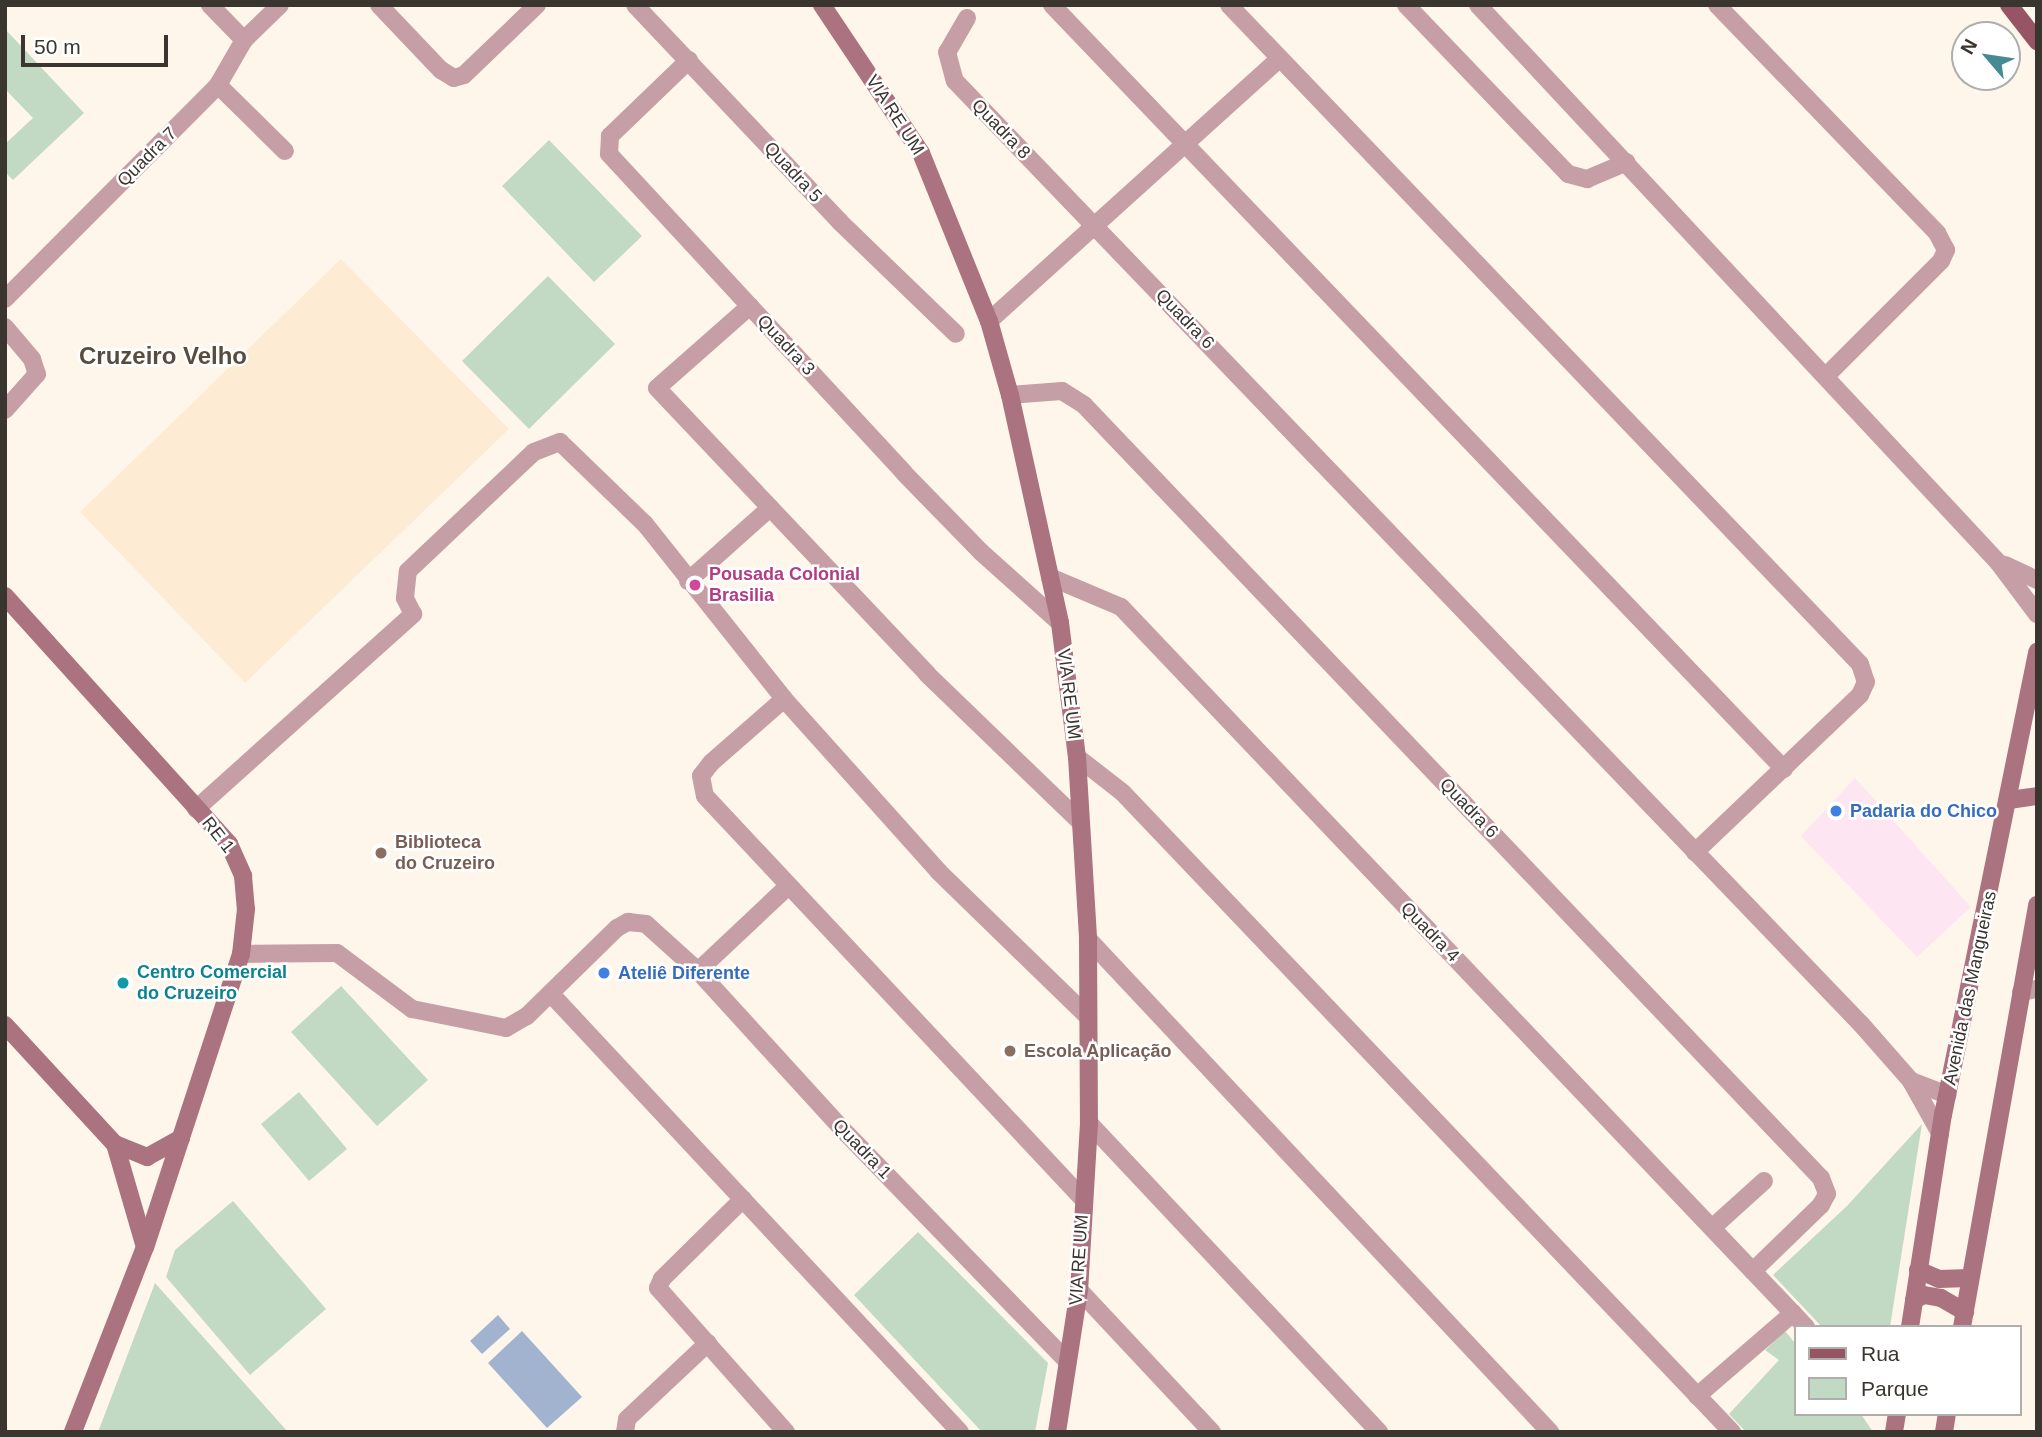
<!DOCTYPE html>
<html>
<head>
<meta charset="utf-8">
<style>
	body { margin:0 }
	#map { position:relative; width:2042px; height:1437px; overflow:hidden; background:#fef6eb; font-family:Helvetica,sans-serif }
	div>[style] { position:absolute }
	.commercial>* { inset:0; background:#fde5f1 }
	.built>* { inset:0; background:#fdebd3 }
	.green>* { inset:0; background:#c2d9c4 }
	.water>* { inset:0; background:#a2b3d0 }
	.street>* { height:18px; margin:-9px; padding:0 9px; transform-origin:9px; border-radius:9px; background:#c69ea6 }
	.secondary>* { height:18px; margin:-9px; padding:0 9px; transform-origin:9px; border-radius:9px; background:#ab737f }
	.primary>* { height:18px; margin:-9px; padding:0 9px; transform-origin:9px; border-radius:9px; background:#975464 }
	.dots>* { width:19px; height:19px; translate:-50% -50%; box-sizing:border-box; border:4px solid #fff; border-radius:50% }
	span { translate:-50% -50%; white-space:nowrap; text-align:center; line-height:1.15; -webkit-text-stroke:5px #fff; paint-order:stroke }
	.street-label { font-size:18px; color:#3a352e }
	.hotel-label { font-size:18px; color:#b23c85; font-weight:700 }
	.left { translate:0 -50%; text-align:left }
	.shop-label { font-size:18px; color:#366cbe; font-weight:700 }
	.education-label { font-size:18px; color:#785e54; font-weight:700 }
	.culture-label { font-size:18px; color:#0d838f; font-weight:700 }
	.district-label { font-size:24px; color:#574c3d; font-weight:700 }
	.frame { position:absolute; inset:0; border:7px solid #3a352e; pointer-events:none }
	.legend { position:absolute; left:1794px; top:1325px; width:228px; height:91px; box-sizing:border-box; background:#fff; border:2px solid #b0aeab; margin:0; padding:9px 12px; list-style:none; font-size:21px; color:#3a352e }
	.legend li { display:flex; align-items:center; gap:14px; height:35px }
	.legend b { width:35px; border:2px solid #b0aeab }
	.north { position:absolute; left:1951px; top:21px; width:70px; height:70px; box-sizing:border-box; background:#fff; border:2px solid #b0aeab; border-radius:50%; rotate:299deg; font-size:19px; font-weight:700; line-height:28px; text-align:center; color:#3a352e }
	.north::after { content:''; display:block; margin:auto; width:24px; height:32px; background:#448b93; clip-path:polygon(50% 0,100% 100%,50% 72%,0 100%) }
	.scale { position:absolute; left:21px; top:35px; width:147px; height:32px; box-sizing:border-box; border:4px solid #3a352e; border-top:0; padding-left:9px; font-size:21px; line-height:24px; white-space:nowrap; color:#3a352e; -webkit-text-stroke:5px #fff; paint-order:stroke }
</style>
</head>
<body>
<div id="map">
	<div class="commercial">
		<div style="clip-path:polygon(1855px 778px,1971px 907px,1917px 957px,1801px 836px)"></div>
	</div>
	<div class="built">
		<div style="clip-path:polygon(341px 259px,509px 429px,245px 683px,80px 512px)"></div>
	</div>
	<div class="green">
		<div style="clip-path:polygon(5px 29px,84px 113px,13px 180px,5px 172px,5px 144px,33px 118px,5px 89px)"></div>
		<div style="clip-path:polygon(549px 140px,642px 236px,594px 282px,502px 186px)"></div>
		<div style="clip-path:polygon(548px 276px,615px 344px,529px 429px,462px 361px)"></div>
		<div style="clip-path:polygon(341px 986px,428px 1080px,377px 1126px,291px 1032px)"></div>
		<div style="clip-path:polygon(299px 1092px,347px 1149px,309px 1181px,261px 1124px)"></div>
		<div style="clip-path:polygon(1922px 1124px,1890px 1327px,1822px 1327px,1773px 1275px,1847px 1206px)"></div>
		<div style="clip-path:polygon(233px 1201px,326px 1309px,250px 1375px,166px 1277px,175px 1250px)"></div>
		<div style="clip-path:polygon(918px 1232px,1048px 1363px,1035px 1432px,982px 1432px,854px 1295px)"></div>
		<div style="clip-path:polygon(155px 1283px,288px 1432px,289px 1432px,98px 1432px)"></div>
		<div style="clip-path:polygon(1785px 1331px,1795px 1343px,1795px 1414px,1861px 1414px,1873px 1432px,1746px 1432px,1729px 1414px,1779px 1360px,1765px 1350px)"></div>
	</div>
	<div class="water">
		<div style="clip-path:polygon(498px 1315px,510px 1329px,482px 1354px,470px 1341px)"></div>
		<div style="clip-path:polygon(522px 1331px,582px 1397px,547px 1428px,488px 1363px)"></div>
	</div>
	<div class="street">
		<div style="left:379px;top:5px;width:90px;rotate:46.4deg"></div>
		<div style="left:441px;top:70px;width:15px;rotate:32deg"></div>
		<div style="left:454px;top:78px;width:10px;rotate:-17deg"></div>
		<div style="left:464px;top:75px;width:101px;rotate:-43.8deg"></div>
		<div style="left:635px;top:5px;width:299px;rotate:46.6deg"></div>
		<div style="left:840px;top:222px;width:161px;rotate:44deg"></div>
		<div style="left:1052px;top:5px;width:1058px;rotate:46.23deg"></div>
		<div style="left:1229px;top:5px;width:912px;rotate:46.24deg"></div>
		<div style="left:1860px;top:664px;width:19px;rotate:72deg"></div>
		<div style="left:1866px;top:682px;width:14px;rotate:115deg"></div>
		<div style="left:1860px;top:695px;width:228px;rotate:136.4deg"></div>
		<div style="left:1406px;top:5px;width:234px;rotate:46.2deg"></div>
		<div style="left:1568px;top:174px;width:20px;rotate:15deg"></div>
		<div style="left:1587px;top:179px;width:43px;rotate:-23deg"></div>
		<div style="left:1478px;top:5px;width:762px;rotate:46.97deg"></div>
		<div style="left:1998px;top:562px;width:65px;rotate:53.1deg"></div>
		<div style="left:1717px;top:5px;width:317px;rotate:46deg"></div>
		<div style="left:1937px;top:233px;width:19px;rotate:62deg"></div>
		<div style="left:1946px;top:250px;width:12px;rotate:114deg"></div>
		<div style="left:1941px;top:261px;width:163px;rotate:135deg"></div>
		<div style="left:967px;top:18px;width:39px;rotate:120deg"></div>
		<div style="left:947px;top:52px;width:30px;rotate:75deg"></div>
		<div style="left:955px;top:81px;width:1308px;rotate:46.15deg"></div>
		<div style="left:1861px;top:1024px;width:76px;rotate:48.7deg"></div>
		<div style="left:1911px;top:1081px;width:60px;rotate:60.9deg"></div>
		<div style="left:244px;top:40px;width:50px;rotate:-44.2deg"></div>
		<div style="left:689px;top:60px;width:110px;rotate:136.1deg"></div>
		<div style="left:610px;top:136px;width:18px;rotate:93deg"></div>
		<div style="left:609px;top:154px;width:434px;rotate:47.2deg"></div>
		<div style="left:904px;top:473px;width:110px;rotate:45.7deg"></div>
		<div style="left:981px;top:552px;width:106px;rotate:41.9deg"></div>
		<div style="left:218px;top:85px;width:94px;rotate:44.6deg"></div>
		<div style="left:5px;top:299px;width:302px;rotate:-45.1deg"></div>
		<div style="left:218px;top:85px;width:52px;rotate:-60deg"></div>
		<div style="left:244px;top:40px;width:49px;rotate:-134.2deg"></div>
		<div style="left:750px;top:306px;width:124px;rotate:138.6deg"></div>
		<div style="left:657px;top:388px;width:393px;rotate:46.6deg"></div>
		<div style="left:927px;top:674px;width:211px;rotate:44deg"></div>
		<div style="left:989px;top:321px;width:389px;rotate:-42.1deg"></div>
		<div style="left:5px;top:327px;width:42px;rotate:49.8deg"></div>
		<div style="left:32px;top:359px;width:16px;rotate:72deg"></div>
		<div style="left:37px;top:374px;width:48px;rotate:131.6deg"></div>
		<div style="left:1010px;top:395px;width:52px;rotate:-4.4deg"></div>
		<div style="left:1062px;top:391px;width:26px;rotate:32deg"></div>
		<div style="left:1084px;top:405px;width:1068px;rotate:46.37deg"></div>
		<div style="left:1821px;top:1178px;width:17px;rotate:69deg"></div>
		<div style="left:1827px;top:1194px;width:13px;rotate:119deg"></div>
		<div style="left:1821px;top:1205px;width:95px;rotate:135.9deg"></div>
		<div style="left:2005px;top:565px;width:35px;rotate:25deg"></div>
		<div style="left:1050px;top:577px;width:77px;rotate:22.9deg"></div>
		<div style="left:1121px;top:607px;width:994px;rotate:46.43deg"></div>
		<div style="left:688px;top:581px;width:110px;rotate:-41.7deg"></div>
		<div style="left:784px;top:699px;width:97px;rotate:138.8deg"></div>
		<div style="left:711px;top:763px;width:16px;rotate:128deg"></div>
		<div style="left:701px;top:776px;width:20px;rotate:79deg"></div>
		<div style="left:705px;top:796px;width:554px;rotate:46.83deg"></div>
		<div style="left:1077px;top:757px;width:58px;rotate:38deg"></div>
		<div style="left:1123px;top:793px;width:883px;rotate:46.38deg"></div>
		<div style="left:196px;top:809px;width:292px;rotate:-41.9deg"></div>
		<div style="left:413px;top:614px;width:18px;rotate:-117deg"></div>
		<div style="left:405px;top:598px;width:27px;rotate:-84deg"></div>
		<div style="left:408px;top:571px;width:173px;rotate:-43.4deg"></div>
		<div style="left:534px;top:452px;width:28px;rotate:-21deg"></div>
		<div style="left:560px;top:442px;width:118px;rotate:44deg"></div>
		<div style="left:645px;top:524px;width:223px;rotate:51.5deg"></div>
		<div style="left:784px;top:699px;width:232px;rotate:48.1deg"></div>
		<div style="left:939px;top:872px;width:208px;rotate:44.2deg"></div>
		<div style="left:1088px;top:939px;width:676px;rotate:46.86deg"></div>
		<div style="left:241px;top:954px;width:96px;rotate:-0.6deg"></div>
		<div style="left:337px;top:953px;width:94px;rotate:36.7deg"></div>
		<div style="left:412px;top:1009px;width:96px;rotate:11.4deg"></div>
		<div style="left:506px;top:1028px;width:24px;rotate:-30deg"></div>
		<div style="left:527px;top:1016px;width:126px;rotate:-44.4deg"></div>
		<div style="left:617px;top:928px;width:13px;rotate:-29deg"></div>
		<div style="left:628px;top:922px;width:18px;rotate:6deg"></div>
		<div style="left:646px;top:924px;width:70px;rotate:42.1deg"></div>
		<div style="left:698px;top:971px;width:221px;rotate:47.6deg"></div>
		<div style="left:847px;top:1134px;width:316px;rotate:45.9deg"></div>
		<div style="left:698px;top:971px;width:122px;rotate:-43.3deg"></div>
		<div style="left:2021px;top:992px;width:16px;rotate:-11deg"></div>
		<div style="left:551px;top:994px;width:599px;rotate:46.96deg"></div>
		<div style="left:1911px;top:1081px;width:39px;rotate:21deg"></div>
		<div style="left:1089px;top:1123px;width:424px;rotate:46.8deg"></div>
		<div style="left:743px;top:1199px;width:114px;rotate:135.4deg"></div>
		<div style="left:662px;top:1279px;width:10px;rotate:114deg"></div>
		<div style="left:658px;top:1288px;width:193px;rotate:48.4deg"></div>
		<div style="left:1712px;top:1228px;width:70px;rotate:-42.1deg"></div>
		<div style="left:1079px;top:1290px;width:195px;rotate:46.9deg"></div>
		<div style="left:1697px;top:1396px;width:127px;rotate:-40.8deg"></div>
		<div style="left:625px;top:1432px;width:13px;rotate:-81deg"></div>
		<div style="left:627px;top:1419px;width:111px;rotate:-43.2deg"></div>
	</div>
	<div class="secondary">
		<div style="left:822px;top:5px;width:178px;rotate:56.2deg"></div>
		<div style="left:921px;top:153px;width:181px;rotate:68deg"></div>
		<div style="left:989px;top:321px;width:77px;rotate:74.2deg"></div>
		<div style="left:1010px;top:395px;width:233px;rotate:77.6deg"></div>
		<div style="left:1060px;top:623px;width:135px;rotate:82.8deg"></div>
		<div style="left:1077px;top:757px;width:182px;rotate:86.5deg"></div>
		<div style="left:1088px;top:939px;width:184px;rotate:89.7deg"></div>
		<div style="left:1089px;top:1123px;width:167px;rotate:93.4deg"></div>
		<div style="left:1079px;top:1290px;width:144px;rotate:98.8deg"></div>
		<div style="left:5px;top:596px;width:334px;rotate:47.9deg"></div>
		<div style="left:229px;top:844px;width:35px;rotate:66deg"></div>
		<div style="left:243px;top:876px;width:33px;rotate:85deg"></div>
		<div style="left:246px;top:909px;width:45px;rotate:96.3deg"></div>
		<div style="left:241px;top:954px;width:308px;rotate:108.1deg"></div>
		<div style="left:145px;top:1247px;width:199px;rotate:111.3deg"></div>
		<div style="left:2009px;top:800px;width:28px;rotate:-8deg"></div>
		<div style="left:5px;top:1025px;width:162px;rotate:47.3deg"></div>
		<div style="left:115px;top:1144px;width:107px;rotate:73.8deg"></div>
		<div style="left:115px;top:1144px;width:35px;rotate:22deg"></div>
		<div style="left:147px;top:1157px;width:39px;rotate:-29deg"></div>
		<div style="left:1918px;top:1270px;width:23px;rotate:23deg"></div>
		<div style="left:1939px;top:1279px;width:31px;rotate:-2deg"></div>
		<div style="left:1914px;top:1300px;width:11px;rotate:-27deg"></div>
		<div style="left:1924px;top:1295px;width:17px;rotate:10deg"></div>
		<div style="left:1941px;top:1298px;width:28px;rotate:30deg"></div>
		<div style="left:1910px;top:1327px;width:215px;rotate:-81.2deg"></div>
		<div style="left:1943px;top:1115px;width:473px;rotate:-78.5deg"></div>
		<div style="left:1962px;top:1327px;width:429px;rotate:-79.9deg"></div>
		<div style="left:1894px;top:1432px;width:18px;rotate:-81deg"></div>
		<div style="left:1944px;top:1432px;width:18px;rotate:-81deg"></div>
	</div>
	<div class="primary">
		<div style="left:2009px;top:5px;width:46px;rotate:52.1deg"></div>
	</div>
	<div class="dots">
		<div style="left:695px;top:585px;background:#d1479c"></div>
		<div style="left:1836px;top:811px;background:#3f7fe0"></div>
		<div style="left:381px;top:853px;background:#8d6e63"></div>
		<div style="left:604px;top:973px;background:#3f7fe0"></div>
		<div style="left:123px;top:983px;background:#0f9aa8"></div>
		<div style="left:1010px;top:1051px;background:#8d6e63"></div>
	</div>
	<div class="street-label">
		<span style="left:895px;top:115px;rotate:57deg">VIA RE UM</span>
		<span style="left:1001px;top:129px;rotate:46deg">Quadra 8</span>
		<span style="left:147px;top:157px;rotate:-45deg">Quadra 7</span>
		<span style="left:793px;top:172px;rotate:47deg">Quadra 5</span>
		<span style="left:1185px;top:319px;rotate:46deg">Quadra 6</span>
		<span style="left:786px;top:345px;rotate:47deg">Quadra 3</span>
		<span style="left:1069px;top:694px;rotate:83deg">VIA RE UM</span>
		<span style="left:1469px;top:808px;rotate:46deg">Quadra 6</span>
		<span style="left:218px;top:835px;rotate:52deg">RE 1</span>
		<span style="left:1430px;top:932px;rotate:46deg">Quadra 4</span>
		<span style="left:1970px;top:988px;rotate:-78deg">Avenida das Mangueiras</span>
		<span style="left:862px;top:1149px;rotate:46deg">Quadra 1</span>
		<span style="left:1079px;top:1260px;rotate:-86deg">VIA RE UM</span>
	</div>
	<div class="hotel-label">
		<span class="left" style="left:709px;top:585px">Pousada Colonial<br>Brasilia</span>
	</div>
	<div class="shop-label">
		<span class="left" style="left:1850px;top:811px">Padaria do Chico</span>
		<span class="left" style="left:618px;top:973px">Ateliê Diferente</span>
	</div>
	<div class="education-label">
		<span class="left" style="left:395px;top:853px">Biblioteca<br>do Cruzeiro</span>
		<span class="left" style="left:1024px;top:1051px">Escola Aplicação</span>
	</div>
	<div class="culture-label">
		<span class="left" style="left:137px;top:983px">Centro Comercial<br>do Cruzeiro</span>
	</div>
	<div class="district-label">
		<span style="left:163px;top:356px">Cruzeiro Velho</span>
	</div>
	<div class="frame"></div>
	<ul class="legend">
	<li><b style="height:9px;background:#975464"></b>Rua</li>
	<li><b style="height:19px;background:#c2d9c4"></b>Parque</li>
	</ul>
	<div class="north">N</div>
	<div class="scale">50 m</div>
</div>
</body>
</html>
